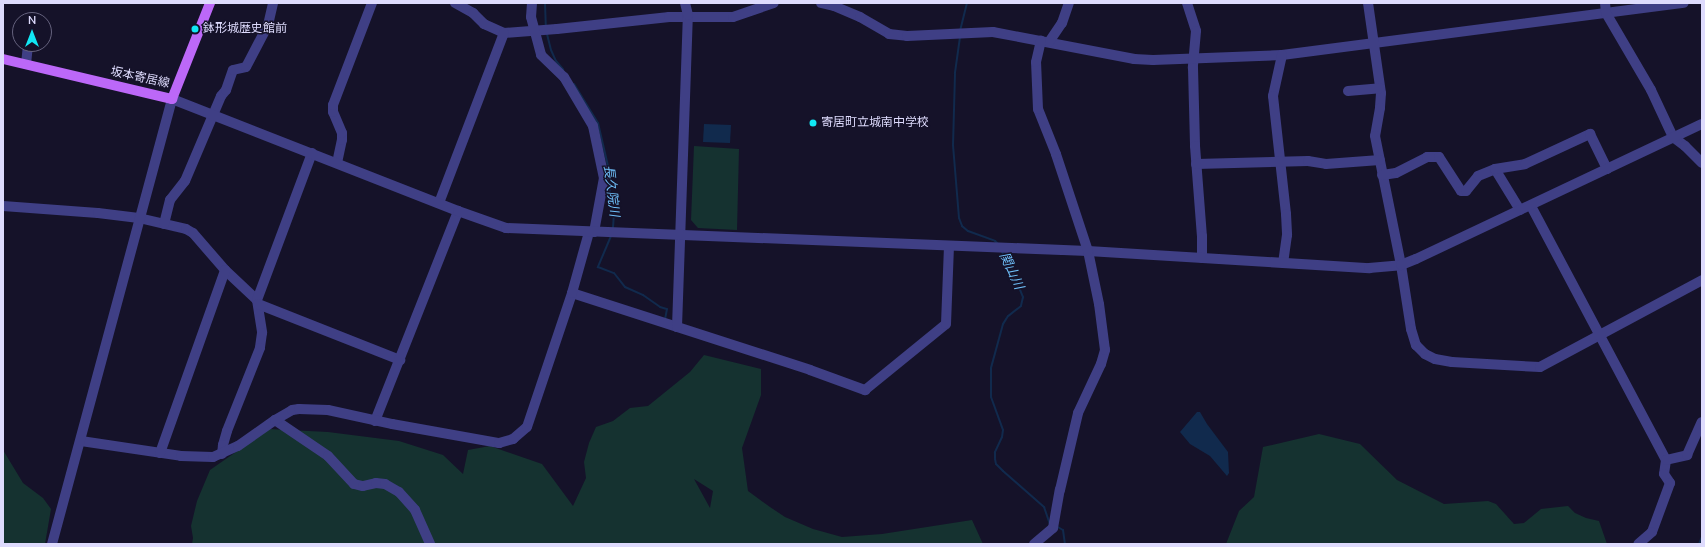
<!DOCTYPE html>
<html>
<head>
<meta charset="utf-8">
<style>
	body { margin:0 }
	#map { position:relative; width:1705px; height:547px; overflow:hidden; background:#151229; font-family:"Nunito Sans","Noto Sans JP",sans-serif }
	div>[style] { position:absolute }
	.green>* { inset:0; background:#153230 }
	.water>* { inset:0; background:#112a4d }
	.stream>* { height:2px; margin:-1px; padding:0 1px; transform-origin:1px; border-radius:1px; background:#112a4d }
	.minor>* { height:10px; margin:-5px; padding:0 5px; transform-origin:5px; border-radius:5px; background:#3f3f85 }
	.major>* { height:10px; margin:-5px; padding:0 5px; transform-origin:5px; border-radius:5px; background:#bc68f8 }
	.dots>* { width:11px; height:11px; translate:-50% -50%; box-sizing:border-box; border:2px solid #151229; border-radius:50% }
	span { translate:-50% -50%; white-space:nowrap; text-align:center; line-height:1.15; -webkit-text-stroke:3px #151229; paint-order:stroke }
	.poi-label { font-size:12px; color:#dedbfd }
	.left { translate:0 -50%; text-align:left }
	.street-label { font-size:12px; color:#dedbfd }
	.water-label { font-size:13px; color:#6ebef8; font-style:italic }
	.frame { position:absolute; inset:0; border:4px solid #dedbfd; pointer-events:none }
	.north { position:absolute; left:12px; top:12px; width:40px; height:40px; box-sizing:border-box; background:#151229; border:1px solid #65627e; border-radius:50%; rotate:0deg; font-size:11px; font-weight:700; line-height:16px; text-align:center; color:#dedbfd }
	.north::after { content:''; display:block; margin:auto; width:14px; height:18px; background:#11e7f4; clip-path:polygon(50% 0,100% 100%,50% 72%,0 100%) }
</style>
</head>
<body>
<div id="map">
	<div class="green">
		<div style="clip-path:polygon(694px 146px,739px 149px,737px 230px,698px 228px,691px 220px)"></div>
		<div style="clip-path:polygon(evenodd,704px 355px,761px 369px,761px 395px,742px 448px,748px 491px,770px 507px,785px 517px,813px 529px,842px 537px,882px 534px,972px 520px,983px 544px,192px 544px,193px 538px,191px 526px,197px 501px,210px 470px,269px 429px,328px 432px,399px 441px,443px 455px,463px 474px,468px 450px,490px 446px,542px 464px,573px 506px,586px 478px,584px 462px,589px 443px,596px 427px,613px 421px,630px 408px,648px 406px,690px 372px,704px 355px,694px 479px,713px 491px,710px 508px,694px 479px)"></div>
		<div style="clip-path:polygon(1319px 434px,1360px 444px,1397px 480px,1444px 504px,1488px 501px,1496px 504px,1514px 524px,1524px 523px,1541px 509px,1568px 506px,1575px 513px,1586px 518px,1599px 521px,1607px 544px,1226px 544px,1239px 511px,1254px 497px,1263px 447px)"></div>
		<div style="clip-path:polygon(3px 450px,23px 483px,43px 498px,51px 509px,45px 544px,3px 544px)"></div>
	</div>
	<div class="water">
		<div style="clip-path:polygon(704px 124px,731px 125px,730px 143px,703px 142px)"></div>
		<div style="clip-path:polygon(1197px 412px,1200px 412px,1207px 424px,1228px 452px,1229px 473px,1227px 476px,1210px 456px,1190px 444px,1180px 432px)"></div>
	</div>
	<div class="stream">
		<div style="left:545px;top:3px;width:24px;rotate:88deg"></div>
		<div style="left:960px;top:31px;width:29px;rotate:-76deg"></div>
		<div style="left:547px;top:34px;width:16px;rotate:76deg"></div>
		<div style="left:551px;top:50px;width:12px;rotate:66deg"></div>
		<div style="left:556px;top:61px;width:11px;rotate:49deg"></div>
		<div style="left:960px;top:37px;width:37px;rotate:98deg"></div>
		<div style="left:955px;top:74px;width:71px;rotate:91.6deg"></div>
		<div style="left:953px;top:145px;width:73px;rotate:85.3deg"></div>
		<div style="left:959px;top:218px;width:9px;rotate:69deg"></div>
		<div style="left:962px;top:226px;width:8px;rotate:40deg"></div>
		<div style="left:968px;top:231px;width:29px;rotate:20deg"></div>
		<div style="left:995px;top:241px;width:4px;rotate:45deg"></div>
		<div style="left:574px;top:84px;width:46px;rotate:58.4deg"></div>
		<div style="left:598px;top:123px;width:57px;rotate:76.9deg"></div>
		<div style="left:611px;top:179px;width:8px;rotate:104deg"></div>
		<div style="left:609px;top:187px;width:26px;rotate:79deg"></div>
		<div style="left:614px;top:213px;width:15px;rotate:94deg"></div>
		<div style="left:611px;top:236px;width:34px;rotate:113deg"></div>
		<div style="left:598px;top:267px;width:17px;rotate:21deg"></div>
		<div style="left:614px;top:273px;width:18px;rotate:52deg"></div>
		<div style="left:625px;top:287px;width:20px;rotate:24deg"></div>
		<div style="left:643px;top:295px;width:21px;rotate:35deg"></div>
		<div style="left:660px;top:307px;width:7px;rotate:16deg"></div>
		<div style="left:667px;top:309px;width:10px;rotate:101deg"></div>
		<div style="left:1002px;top:252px;width:15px;rotate:58deg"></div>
		<div style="left:1010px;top:265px;width:35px;rotate:68deg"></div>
		<div style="left:1023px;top:297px;width:9px;rotate:103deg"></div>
		<div style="left:1021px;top:306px;width:16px;rotate:142deg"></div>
		<div style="left:1008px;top:316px;width:9px;rotate:122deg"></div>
		<div style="left:1003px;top:324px;width:46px;rotate:105.3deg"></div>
		<div style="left:991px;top:368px;width:29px;rotate:90deg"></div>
		<div style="left:991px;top:397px;width:35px;rotate:70deg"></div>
		<div style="left:1003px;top:430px;width:7px;rotate:98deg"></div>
		<div style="left:1002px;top:437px;width:17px;rotate:115deg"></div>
		<div style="left:995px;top:452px;width:7px;rotate:90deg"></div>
		<div style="left:995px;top:459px;width:5px;rotate:79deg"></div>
		<div style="left:996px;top:464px;width:10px;rotate:45deg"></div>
		<div style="left:1003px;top:471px;width:55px;rotate:41.3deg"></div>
		<div style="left:1044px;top:507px;width:18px;rotate:71deg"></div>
		<div style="left:1056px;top:526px;width:8px;rotate:30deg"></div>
		<div style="left:1063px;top:530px;width:14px;rotate:82deg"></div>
		<div style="left:1699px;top:544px;width:8px;rotate:-67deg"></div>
	</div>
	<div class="minor">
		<div style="left:455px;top:3px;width:21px;rotate:29deg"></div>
		<div style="left:473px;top:13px;width:16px;rotate:45deg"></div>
		<div style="left:484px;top:24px;width:22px;rotate:24deg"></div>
		<div style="left:504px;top:33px;width:53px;rotate:-4.3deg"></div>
		<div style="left:557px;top:29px;width:113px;rotate:-6.1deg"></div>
		<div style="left:669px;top:17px;width:64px"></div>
		<div style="left:733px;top:17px;width:43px;rotate:-18.9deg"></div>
		<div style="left:532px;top:3px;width:14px;rotate:94deg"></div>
		<div style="left:531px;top:17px;width:39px;rotate:75deg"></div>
		<div style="left:541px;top:55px;width:32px;rotate:44deg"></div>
		<div style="left:564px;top:77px;width:57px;rotate:59.4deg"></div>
		<div style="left:593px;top:126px;width:53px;rotate:78.1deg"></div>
		<div style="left:604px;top:178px;width:55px;rotate:100.5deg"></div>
		<div style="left:821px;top:3px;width:13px;rotate:13deg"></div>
		<div style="left:834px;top:6px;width:28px;rotate:23deg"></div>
		<div style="left:860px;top:17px;width:34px;rotate:30deg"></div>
		<div style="left:889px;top:34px;width:18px;rotate:6deg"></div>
		<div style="left:907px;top:36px;width:86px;rotate:-2.7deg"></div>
		<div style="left:993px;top:32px;width:144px;rotate:10.8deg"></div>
		<div style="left:1134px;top:59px;width:19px;rotate:3deg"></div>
		<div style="left:1153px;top:60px;width:129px;rotate:-2.2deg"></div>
		<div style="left:1282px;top:55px;width:405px;rotate:-7.4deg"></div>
		<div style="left:1187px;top:3px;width:29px;rotate:72deg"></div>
		<div style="left:1196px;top:31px;width:37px;rotate:95deg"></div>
		<div style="left:1193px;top:68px;width:78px;rotate:88.5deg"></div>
		<div style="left:1195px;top:146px;width:90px;rotate:85.6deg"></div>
		<div style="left:1202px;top:236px;width:22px;rotate:90deg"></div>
		<div style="left:1368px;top:3px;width:91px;rotate:81.8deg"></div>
		<div style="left:1381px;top:93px;width:15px;rotate:94deg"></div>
		<div style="left:1380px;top:108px;width:28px;rotate:100deg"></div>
		<div style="left:1375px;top:136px;width:132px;rotate:78.6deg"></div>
		<div style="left:1401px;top:265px;width:65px;rotate:81.1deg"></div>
		<div style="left:1411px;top:329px;width:17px;rotate:73deg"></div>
		<div style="left:1416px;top:345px;width:13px;rotate:45deg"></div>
		<div style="left:1425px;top:354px;width:11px;rotate:27deg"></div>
		<div style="left:1435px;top:359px;width:17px;rotate:10deg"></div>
		<div style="left:1452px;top:362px;width:88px;rotate:3.3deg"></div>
		<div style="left:1540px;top:367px;width:184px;rotate:-28.2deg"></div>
		<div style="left:1605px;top:3px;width:10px;rotate:84deg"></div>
		<div style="left:1606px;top:13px;width:89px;rotate:59.7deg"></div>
		<div style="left:1651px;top:90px;width:52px;rotate:64.9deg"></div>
		<div style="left:1673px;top:137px;width:15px;rotate:37deg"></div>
		<div style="left:1685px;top:146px;width:24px;rotate:45deg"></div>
		<div style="left:1049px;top:42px;width:23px;rotate:-56deg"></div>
		<div style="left:1062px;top:23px;width:21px;rotate:-71deg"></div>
		<div style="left:1282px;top:55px;width:42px;rotate:102.4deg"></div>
		<div style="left:1273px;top:96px;width:119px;rotate:83.7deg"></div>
		<div style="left:1286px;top:214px;width:21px;rotate:87deg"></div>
		<div style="left:1287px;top:235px;width:28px;rotate:98deg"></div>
		<div style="left:26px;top:64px;width:20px;rotate:-84deg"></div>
		<div style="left:1348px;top:91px;width:32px;rotate:-5deg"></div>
		<div style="left:337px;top:163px;width:24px;rotate:-78deg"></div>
		<div style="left:342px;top:140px;width:7px;rotate:-90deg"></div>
		<div style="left:342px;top:133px;width:23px;rotate:-113deg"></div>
		<div style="left:333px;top:112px;width:7px;rotate:-90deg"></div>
		<div style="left:333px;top:105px;width:109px;rotate:-69.1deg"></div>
		<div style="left:1196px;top:164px;width:112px;rotate:-1.5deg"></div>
		<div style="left:1308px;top:161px;width:18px;rotate:9deg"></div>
		<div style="left:1326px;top:164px;width:54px;rotate:-4.2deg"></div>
		<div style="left:1382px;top:175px;width:14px;rotate:-8deg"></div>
		<div style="left:1396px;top:173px;width:35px;rotate:-27deg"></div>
		<div style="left:1427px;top:157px;width:12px"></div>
		<div style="left:1439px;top:157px;width:40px;rotate:57.1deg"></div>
		<div style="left:1461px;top:191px;width:5px"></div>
		<div style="left:1466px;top:191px;width:19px;rotate:-51deg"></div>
		<div style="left:1478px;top:176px;width:18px;rotate:-22deg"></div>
		<div style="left:439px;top:203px;width:182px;rotate:-69.1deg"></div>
		<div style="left:3px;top:206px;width:95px;rotate:4.2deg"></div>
		<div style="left:98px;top:213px;width:41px;rotate:7deg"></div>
		<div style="left:139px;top:218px;width:48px;rotate:13.2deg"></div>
		<div style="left:186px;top:229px;width:8px;rotate:30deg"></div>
		<div style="left:193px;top:233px;width:49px;rotate:49.1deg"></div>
		<div style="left:225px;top:270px;width:44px;rotate:43.2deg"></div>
		<div style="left:257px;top:300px;width:33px;rotate:81deg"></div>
		<div style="left:262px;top:333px;width:15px;rotate:98deg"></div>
		<div style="left:260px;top:348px;width:89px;rotate:111.7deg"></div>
		<div style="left:227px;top:431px;width:15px;rotate:106deg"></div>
		<div style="left:223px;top:445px;width:9px;rotate:96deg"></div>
		<div style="left:1531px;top:206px;width:288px;rotate:62deg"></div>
		<div style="left:1666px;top:460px;width:14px;rotate:98deg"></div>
		<div style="left:1664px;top:474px;width:11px;rotate:56deg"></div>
		<div style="left:1670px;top:483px;width:52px;rotate:110.2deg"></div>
		<div style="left:1652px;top:532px;width:18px;rotate:139deg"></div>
		<div style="left:1520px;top:210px;width:48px;rotate:-121.4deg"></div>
		<div style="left:1495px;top:169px;width:30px;rotate:-9deg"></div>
		<div style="left:1525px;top:164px;width:72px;rotate:-24.8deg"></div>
		<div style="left:1590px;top:134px;width:39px;rotate:64deg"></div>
		<div style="left:164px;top:224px;width:25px;rotate:-76deg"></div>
		<div style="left:170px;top:200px;width:24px;rotate:-52deg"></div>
		<div style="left:185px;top:181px;width:92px;rotate:-67deg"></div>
		<div style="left:221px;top:96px;width:8px;rotate:-50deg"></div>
		<div style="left:226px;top:90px;width:21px;rotate:-71deg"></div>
		<div style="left:233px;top:70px;width:13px;rotate:-13deg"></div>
		<div style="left:246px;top:67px;width:47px;rotate:-62.4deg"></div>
		<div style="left:268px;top:25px;width:23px;rotate:-77deg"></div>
		<div style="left:572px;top:293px;width:250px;rotate:17.9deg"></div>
		<div style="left:810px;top:370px;width:59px;rotate:20deg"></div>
		<div style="left:865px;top:390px;width:104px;rotate:-39.2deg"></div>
		<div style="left:946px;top:324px;width:78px;rotate:-87.8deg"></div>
		<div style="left:257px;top:300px;width:157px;rotate:-69.5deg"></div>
		<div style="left:258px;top:304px;width:153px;rotate:21.5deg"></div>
		<div style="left:677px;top:327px;width:312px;rotate:-88deg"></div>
		<div style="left:688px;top:15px;width:12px;rotate:-104deg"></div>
		<div style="left:275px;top:420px;width:64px;rotate:34.2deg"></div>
		<div style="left:328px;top:456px;width:38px;rotate:47deg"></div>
		<div style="left:354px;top:484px;width:9px;rotate:13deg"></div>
		<div style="left:363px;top:486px;width:13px;rotate:-13deg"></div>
		<div style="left:376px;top:483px;width:9px;rotate:6deg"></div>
		<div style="left:385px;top:484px;width:16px;rotate:30deg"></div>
		<div style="left:399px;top:492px;width:24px;rotate:48deg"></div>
		<div style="left:415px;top:510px;width:37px;rotate:66deg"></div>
		<div style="left:375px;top:421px;width:226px;rotate:-68.4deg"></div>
		<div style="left:81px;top:441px;width:101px;rotate:8.5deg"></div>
		<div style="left:181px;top:456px;width:32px;rotate:2deg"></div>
		<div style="left:213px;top:457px;width:27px;rotate:-24deg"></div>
		<div style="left:238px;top:446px;width:45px;rotate:-35.1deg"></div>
		<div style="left:275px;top:420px;width:20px;rotate:-30deg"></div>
		<div style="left:292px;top:410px;width:7px;rotate:-8deg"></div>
		<div style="left:299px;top:409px;width:29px;rotate:2deg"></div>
		<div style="left:328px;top:410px;width:66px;rotate:12.3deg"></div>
		<div style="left:392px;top:424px;width:109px;rotate:10.1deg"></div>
		<div style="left:499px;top:443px;width:15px;rotate:-16deg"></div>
		<div style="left:513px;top:439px;width:18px;rotate:-41deg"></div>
		<div style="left:527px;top:427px;width:141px;rotate:-71.4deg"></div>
		<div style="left:572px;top:293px;width:63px;rotate:-74.4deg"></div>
		<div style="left:160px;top:453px;width:194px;rotate:-70.4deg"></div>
		<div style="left:1666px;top:460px;width:22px;rotate:-13deg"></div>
		<div style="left:1687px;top:455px;width:36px;rotate:-66deg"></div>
		<div style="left:52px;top:544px;width:461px;rotate:-74.9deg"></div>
		<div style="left:172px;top:99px;width:307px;rotate:21.4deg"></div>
		<div style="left:458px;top:211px;width:51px;rotate:19.5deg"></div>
		<div style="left:506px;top:228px;width:582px;rotate:2.26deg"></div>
		<div style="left:1088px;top:251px;width:282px;rotate:3.5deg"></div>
		<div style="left:1369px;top:268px;width:32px;rotate:-5deg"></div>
		<div style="left:1401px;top:265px;width:16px;rotate:-22deg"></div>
		<div style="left:1416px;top:259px;width:316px;rotate:-25.3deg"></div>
		<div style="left:1034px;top:544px;width:25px;rotate:-40deg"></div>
		<div style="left:1053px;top:528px;width:39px;rotate:-80deg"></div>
		<div style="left:1060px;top:490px;width:79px;rotate:-76.8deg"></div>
		<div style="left:1078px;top:413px;width:54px;rotate:-64.9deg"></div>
		<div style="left:1101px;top:364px;width:15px;rotate:-74deg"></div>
		<div style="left:1105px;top:350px;width:46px;rotate:-97.4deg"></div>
		<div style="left:1099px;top:304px;width:54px;rotate:-101.7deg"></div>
		<div style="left:1088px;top:251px;width:102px;rotate:-108.3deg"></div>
		<div style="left:1056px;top:154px;width:48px;rotate:-111.8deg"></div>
		<div style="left:1038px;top:109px;width:47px;rotate:-92.4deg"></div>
		<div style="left:1036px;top:62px;width:22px;rotate:-77deg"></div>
	</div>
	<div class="major">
		<div style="left:3px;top:59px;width:174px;rotate:13.3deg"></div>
		<div style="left:172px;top:99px;width:103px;rotate:-68.4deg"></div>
	</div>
	<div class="dots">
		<div style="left:195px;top:29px;background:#11e7f4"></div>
		<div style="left:813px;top:123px;background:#11e7f4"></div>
	</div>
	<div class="poi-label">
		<span class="left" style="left:203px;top:29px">鉢形城歴史館前</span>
		<span class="left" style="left:821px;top:123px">寄居町立城南中学校</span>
	</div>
	<div class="street-label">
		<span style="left:140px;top:78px;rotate:12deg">坂本寄居線</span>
	</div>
	<div class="water-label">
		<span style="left:611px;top:191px;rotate:83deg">長久院川</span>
		<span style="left:1011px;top:271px;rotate:65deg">関山川</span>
	</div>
	<div class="frame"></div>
	<div class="north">N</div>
</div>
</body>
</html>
